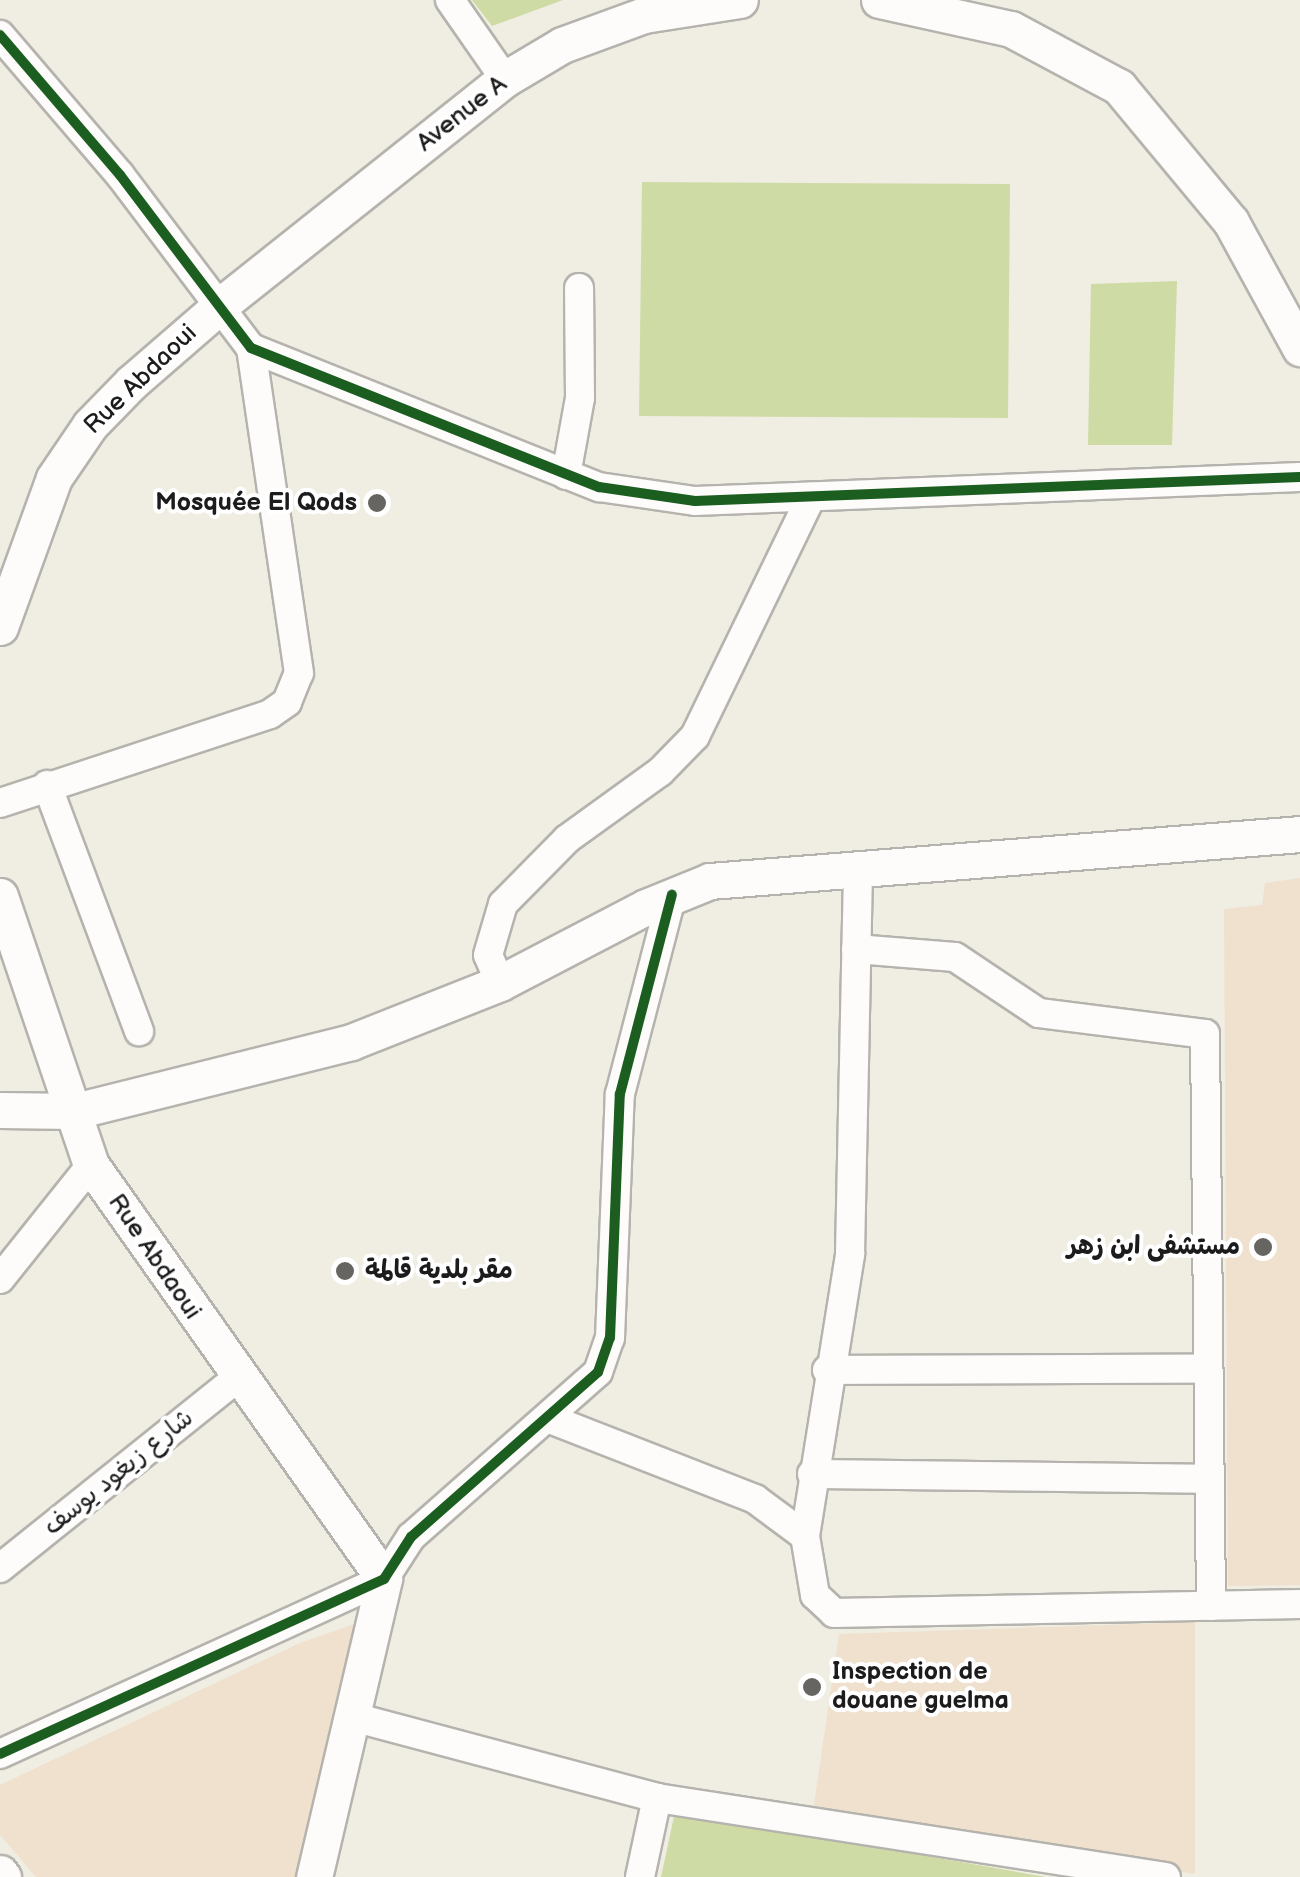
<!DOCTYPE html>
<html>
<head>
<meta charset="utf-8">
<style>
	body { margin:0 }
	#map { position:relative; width:1300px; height:1877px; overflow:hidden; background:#f0ede3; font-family:"Balsamiq Sans","Playpen Sans Arabic",sans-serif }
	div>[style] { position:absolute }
	.built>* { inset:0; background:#efe1cd }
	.green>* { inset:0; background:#cfdba5 }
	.roads { filter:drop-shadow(2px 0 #b5b3ad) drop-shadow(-2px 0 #b5b3ad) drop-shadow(0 2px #b5b3ad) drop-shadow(0 -2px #b5b3ad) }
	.minor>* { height:28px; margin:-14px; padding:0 14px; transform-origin:14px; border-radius:14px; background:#fdfcfb }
	.major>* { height:35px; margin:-17.5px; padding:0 17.5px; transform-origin:17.5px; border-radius:17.5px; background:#fdfcfb }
	.cycleway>* { height:10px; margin:-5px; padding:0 5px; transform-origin:5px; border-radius:5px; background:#1b5e20 }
	.dots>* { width:28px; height:28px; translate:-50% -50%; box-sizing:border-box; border:5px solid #fff; border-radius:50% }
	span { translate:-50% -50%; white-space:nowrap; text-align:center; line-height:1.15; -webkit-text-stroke:8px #fff; paint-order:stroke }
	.street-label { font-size:25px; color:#1c1c1c }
	.poi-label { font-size:25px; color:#1c1c1c; font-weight:700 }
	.right { translate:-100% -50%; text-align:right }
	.left { translate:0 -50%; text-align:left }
</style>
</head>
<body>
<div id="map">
	<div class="built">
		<div style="clip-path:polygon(1300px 878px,1300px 1585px,1228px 1586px,1224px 909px,1262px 905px,1265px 883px)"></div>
		<div style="clip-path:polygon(1195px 1622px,1195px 1874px,813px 1811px,839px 1634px)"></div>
		<div style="clip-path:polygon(354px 1624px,364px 1637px,306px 1877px,36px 1877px,0 1835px,0 1785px,300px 1643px)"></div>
	</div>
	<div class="green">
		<div style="clip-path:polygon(472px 0,563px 0,492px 26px)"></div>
		<div style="clip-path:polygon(642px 182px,1010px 184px,1008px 418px,639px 416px)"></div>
		<div style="clip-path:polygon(1177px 281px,1172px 445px,1088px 445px,1091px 284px)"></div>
		<div style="clip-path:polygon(675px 1812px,1046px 1877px,661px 1877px)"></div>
	</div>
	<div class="roads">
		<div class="minor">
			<div style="left:450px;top:0;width:96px;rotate:55.2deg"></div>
			<div style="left:0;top:35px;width:184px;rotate:49.4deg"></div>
			<div style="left:120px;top:175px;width:217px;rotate:52.9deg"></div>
			<div style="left:251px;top:348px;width:375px;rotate:21.8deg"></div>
			<div style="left:599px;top:487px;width:97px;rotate:8.3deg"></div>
			<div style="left:695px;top:501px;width:605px;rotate:-2.27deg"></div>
			<div style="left:566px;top:475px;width:78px;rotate:-79.7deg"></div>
			<div style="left:580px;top:398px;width:110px;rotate:-90.5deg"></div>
			<div style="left:47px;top:785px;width:263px;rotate:69.5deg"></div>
			<div style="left:0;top:803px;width:284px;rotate:-18.2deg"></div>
			<div style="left:270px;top:714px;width:21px;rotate:-35deg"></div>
			<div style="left:287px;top:702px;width:31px;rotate:-68deg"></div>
			<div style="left:299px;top:673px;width:329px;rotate:-98.4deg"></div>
			<div style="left:856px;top:949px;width:99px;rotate:4.6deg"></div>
			<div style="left:955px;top:957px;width:101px;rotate:33.7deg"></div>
			<div style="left:1039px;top:1013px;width:167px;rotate:7.2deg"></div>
			<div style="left:1205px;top:1034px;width:572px;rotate:89.4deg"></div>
			<div style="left:500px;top:983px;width:30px;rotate:-113deg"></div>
			<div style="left:488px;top:955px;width:53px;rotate:-73.6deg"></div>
			<div style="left:503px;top:904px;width:91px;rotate:-45.4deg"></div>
			<div style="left:567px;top:839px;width:115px;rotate:-35.8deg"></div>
			<div style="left:660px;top:772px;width:50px;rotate:-45.8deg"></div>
			<div style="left:695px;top:736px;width:266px;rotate:-64.1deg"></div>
			<div style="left:0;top:1279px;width:146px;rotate:-51.4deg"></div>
			<div style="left:827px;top:1370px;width:381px;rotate:-0.2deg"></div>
			<div style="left:550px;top:1419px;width:220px;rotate:21.3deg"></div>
			<div style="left:755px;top:1499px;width:62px;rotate:36.5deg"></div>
			<div style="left:805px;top:1536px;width:60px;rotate:80.4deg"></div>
			<div style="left:815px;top:1595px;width:26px;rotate:43deg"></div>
			<div style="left:834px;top:1613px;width:466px;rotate:-1.1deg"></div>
			<div style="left:812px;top:1474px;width:397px;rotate:0.7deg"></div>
			<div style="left:805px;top:1536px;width:286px;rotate:-80.9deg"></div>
			<div style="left:850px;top:1254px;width:384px;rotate:-88.8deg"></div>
			<div style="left:0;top:1568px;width:304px;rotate:-38.7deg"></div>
			<div style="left:353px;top:1717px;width:315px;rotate:14.9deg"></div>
			<div style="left:657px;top:1798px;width:515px;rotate:8.82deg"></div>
			<div style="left:0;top:1754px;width:422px;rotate:-24.5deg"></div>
			<div style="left:384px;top:1579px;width:50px;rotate:-57.3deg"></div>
			<div style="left:411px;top:1537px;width:249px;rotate:-41.4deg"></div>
			<div style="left:598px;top:1372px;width:36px;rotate:-71deg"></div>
			<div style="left:610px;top:1338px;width:244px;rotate:-87.7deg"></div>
			<div style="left:620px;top:1094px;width:206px;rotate:-75.4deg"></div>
			<div style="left:640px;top:1877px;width:81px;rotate:-77.9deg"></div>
		</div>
		<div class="major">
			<div style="left:879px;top:0;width:135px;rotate:12.4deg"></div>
			<div style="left:1011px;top:29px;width:123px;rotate:28.2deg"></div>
			<div style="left:1119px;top:87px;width:175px;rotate:50.3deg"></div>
			<div style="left:1231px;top:222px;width:144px;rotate:61.3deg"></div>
			<div style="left:0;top:627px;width:158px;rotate:-70.1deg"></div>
			<div style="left:54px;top:478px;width:64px;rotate:-55.8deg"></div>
			<div style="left:90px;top:425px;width:60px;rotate:-45.7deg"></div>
			<div style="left:132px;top:382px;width:119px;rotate:-40.9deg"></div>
			<div style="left:222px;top:304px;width:362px;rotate:-38.5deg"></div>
			<div style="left:505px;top:79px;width:66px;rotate:-30.8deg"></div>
			<div style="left:562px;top:45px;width:87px;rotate:-20.1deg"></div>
			<div style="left:644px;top:15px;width:97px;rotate:-8.9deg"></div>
			<div style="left:0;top:896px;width:284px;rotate:71.3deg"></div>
			<div style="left:91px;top:1165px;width:507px;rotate:54.71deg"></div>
			<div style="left:384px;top:1579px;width:306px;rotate:103.2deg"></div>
			<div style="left:0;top:1110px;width:75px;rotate:0.8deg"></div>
			<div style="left:75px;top:1111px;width:284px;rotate:-14deg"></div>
			<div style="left:351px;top:1042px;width:160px;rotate:-21.6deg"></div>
			<div style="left:500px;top:983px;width:165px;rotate:-27.5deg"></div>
			<div style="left:646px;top:907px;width:69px;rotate:-22.1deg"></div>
			<div style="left:710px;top:881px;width:592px;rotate:-4.55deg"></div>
			<div style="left:0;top:1873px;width:5px;rotate:53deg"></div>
		</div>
	</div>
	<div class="cycleway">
		<div style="left:0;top:35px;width:184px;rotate:49.4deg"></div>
		<div style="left:120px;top:175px;width:217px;rotate:52.9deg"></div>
		<div style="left:251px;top:348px;width:375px;rotate:21.8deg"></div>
		<div style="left:599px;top:487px;width:97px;rotate:8.3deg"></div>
		<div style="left:695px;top:501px;width:605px;rotate:-2.27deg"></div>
		<div style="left:0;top:1754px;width:422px;rotate:-24.5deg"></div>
		<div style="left:384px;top:1579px;width:50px;rotate:-57.3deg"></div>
		<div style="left:411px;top:1537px;width:249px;rotate:-41.4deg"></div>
		<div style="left:598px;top:1372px;width:36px;rotate:-71deg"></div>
		<div style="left:610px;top:1338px;width:244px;rotate:-87.7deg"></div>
		<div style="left:620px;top:1094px;width:206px;rotate:-75.4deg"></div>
	</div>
	<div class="dots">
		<div style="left:377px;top:503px;background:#666562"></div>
		<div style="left:1263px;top:1247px;background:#666562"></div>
		<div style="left:345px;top:1271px;background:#666562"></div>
		<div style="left:812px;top:1687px;background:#666562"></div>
	</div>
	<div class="street-label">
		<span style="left:462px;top:114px;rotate:-38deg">Avenue A</span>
		<span style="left:141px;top:380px;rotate:-44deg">Rue Abdaoui</span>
		<span style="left:154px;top:1257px;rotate:56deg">Rue Abdaoui</span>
		<span style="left:119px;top:1473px;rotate:-39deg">شارع زيغود يوسف</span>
	</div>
	<div class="poi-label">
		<span class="right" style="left:357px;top:503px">Mosquée El Qods</span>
		<span class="right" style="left:1240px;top:1247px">مستشفى ابن زهر</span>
		<span class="left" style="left:365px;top:1271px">مقر بلدية قالمة</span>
		<span class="left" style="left:832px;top:1687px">Inspection de<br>douane guelma</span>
	</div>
</div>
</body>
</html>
